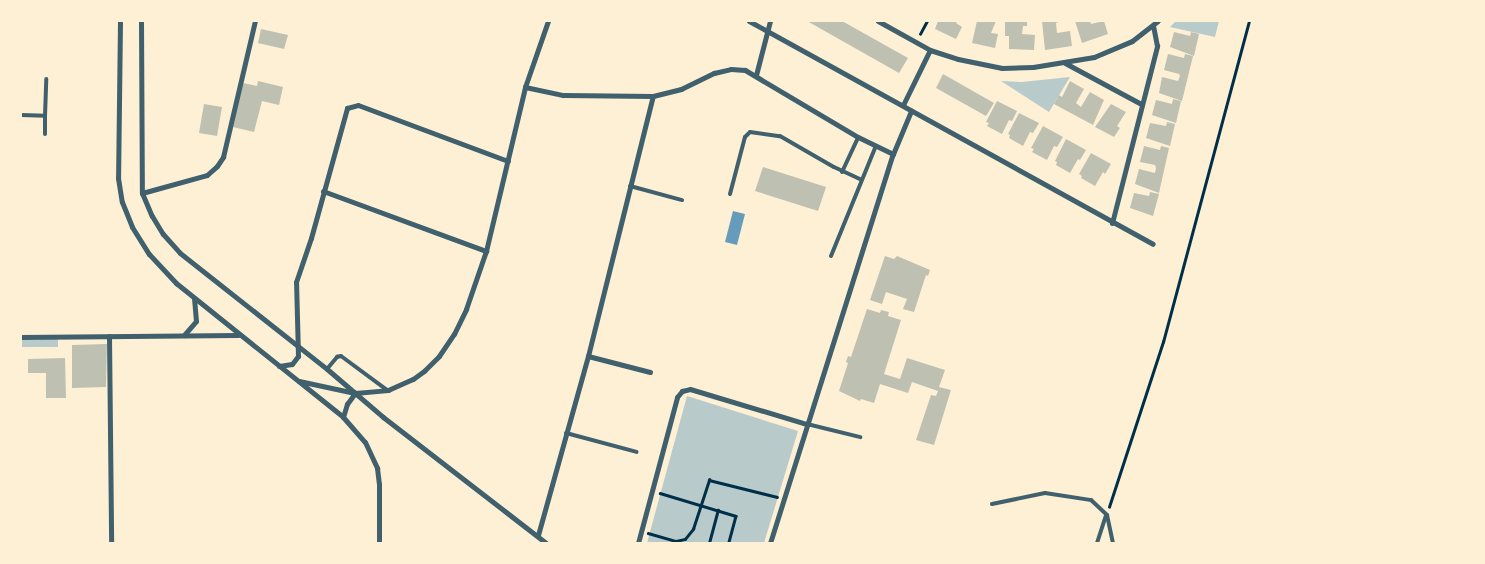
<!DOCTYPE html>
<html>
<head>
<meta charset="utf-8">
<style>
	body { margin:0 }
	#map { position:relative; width:1485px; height:564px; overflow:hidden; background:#fdf0d5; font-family:"Titillium Web",sans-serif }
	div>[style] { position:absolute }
	.green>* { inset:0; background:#b9caca }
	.water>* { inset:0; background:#669bbc }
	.building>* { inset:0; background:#bec0b2 }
	.path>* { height:2.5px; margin:-1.25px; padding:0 1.25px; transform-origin:1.25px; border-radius:1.25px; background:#003049 }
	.service>* { height:4px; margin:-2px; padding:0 2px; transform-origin:2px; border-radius:2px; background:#3f606c }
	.minor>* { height:5px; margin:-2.5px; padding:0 2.5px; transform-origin:2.5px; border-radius:2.5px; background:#3f606c }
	span { translate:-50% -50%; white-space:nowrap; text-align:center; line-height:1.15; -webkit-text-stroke:4.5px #fdf0d5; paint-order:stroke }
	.frame { position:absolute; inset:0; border:22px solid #fdf0d5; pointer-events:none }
</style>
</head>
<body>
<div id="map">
	<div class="green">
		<div style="clip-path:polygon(1176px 21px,1219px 21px,1215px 37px,1170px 27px)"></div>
		<div style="clip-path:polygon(1070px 77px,1049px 112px,1001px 81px,1022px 82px)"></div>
		<div style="clip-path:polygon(58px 339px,58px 347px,21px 347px,21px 340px)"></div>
		<div style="clip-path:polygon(687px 396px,798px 431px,764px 543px,647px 543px)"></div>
	</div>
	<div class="water">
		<div style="clip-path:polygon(733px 211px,745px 214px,737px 245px,725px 242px)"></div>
	</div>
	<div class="building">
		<div style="clip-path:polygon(807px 21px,842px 21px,908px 58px,899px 73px)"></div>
		<div style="clip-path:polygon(938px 21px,957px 21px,956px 23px,962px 27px,956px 39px,935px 29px)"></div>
		<div style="clip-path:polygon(977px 21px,996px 21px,991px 33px,998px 34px,995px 48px,972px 43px)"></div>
		<div style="clip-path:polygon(1005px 21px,1027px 21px,1027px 26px,1023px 26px,1022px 34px,1035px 35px,1034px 50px,1009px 49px,1009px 36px,1005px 36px)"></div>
		<div style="clip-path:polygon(1042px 21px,1061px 21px,1056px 23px,1057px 33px,1070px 31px,1072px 46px,1045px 50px)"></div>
		<div style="clip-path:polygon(1075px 21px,1090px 21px,1091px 24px,1104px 21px,1108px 34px,1082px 43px)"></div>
		<div style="clip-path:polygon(261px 29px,288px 35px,284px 49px,258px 43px)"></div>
		<div style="clip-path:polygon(1174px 32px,1190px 36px,1191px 32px,1199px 34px,1194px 56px,1170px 47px)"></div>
		<div style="clip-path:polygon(1168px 54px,1184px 58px,1185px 54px,1193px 56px,1182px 101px,1159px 93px,1162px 77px,1178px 81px,1180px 76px,1179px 74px,1164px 70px)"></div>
		<div style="clip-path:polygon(943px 74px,994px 103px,986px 116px,936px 88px)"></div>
		<div style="clip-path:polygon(258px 81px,283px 87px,279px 105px,262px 101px,254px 132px,233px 127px,243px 83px,257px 86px)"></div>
		<div style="clip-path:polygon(1070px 81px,1084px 89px,1076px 103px,1081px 107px,1090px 92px,1104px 100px,1093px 125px,1054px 104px,1059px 95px,1062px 97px)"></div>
		<div style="clip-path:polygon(1173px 99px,1181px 101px,1176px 123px,1152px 115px,1156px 100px,1172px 104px)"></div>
		<div style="clip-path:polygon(997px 101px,1017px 111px,1012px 121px,1009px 120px,1002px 134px,987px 126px,989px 123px,986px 122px)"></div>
		<div style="clip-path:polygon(204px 104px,222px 107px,217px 136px,199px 133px)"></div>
		<div style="clip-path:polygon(1111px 104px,1126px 112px,1117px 126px,1120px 128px,1114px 137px,1095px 127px)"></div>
		<div style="clip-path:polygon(1019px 113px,1039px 123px,1033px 133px,1030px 132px,1023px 146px,1009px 138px,1010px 135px,1008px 134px)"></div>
		<div style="clip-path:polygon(1167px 122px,1175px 124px,1170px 146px,1146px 138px,1150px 123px,1166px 126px)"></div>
		<div style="clip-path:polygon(1043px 126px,1063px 137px,1057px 147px,1054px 146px,1047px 160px,1032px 152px,1034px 149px,1031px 148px)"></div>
		<div style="clip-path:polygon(1066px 139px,1086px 150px,1080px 160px,1078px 159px,1070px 173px,1056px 165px,1057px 162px,1055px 161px)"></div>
		<div style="clip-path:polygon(1144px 146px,1160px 150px,1161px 146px,1169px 148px,1159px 193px,1135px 184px,1139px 169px,1155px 173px,1156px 168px,1155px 165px,1140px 162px)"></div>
		<div style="clip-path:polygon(1091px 153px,1111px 164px,1105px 174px,1103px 172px,1095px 186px,1081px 178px,1082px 176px,1079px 174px)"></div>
		<div style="clip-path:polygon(763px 167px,826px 187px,818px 211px,755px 191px)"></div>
		<div style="clip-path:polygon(1150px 192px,1159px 194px,1153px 216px,1130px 208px,1134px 193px,1149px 196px)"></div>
		<div style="clip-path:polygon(885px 256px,894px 259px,897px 256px,930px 270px,928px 276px,926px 275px,914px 312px,903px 309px,907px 299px,886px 292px,882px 304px,870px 300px)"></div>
		<div style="clip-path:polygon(867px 309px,880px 313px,881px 310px,889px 312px,888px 316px,901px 320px,884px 374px,900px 379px,907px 358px,945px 370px,939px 387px,951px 390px,934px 445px,916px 440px,931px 395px,936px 396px,938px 391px,912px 382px,908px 393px,880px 384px,874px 403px,861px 399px,860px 401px,839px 391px,848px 363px,846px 362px,848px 356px,851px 357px)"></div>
		<div style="clip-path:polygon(107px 344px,106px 387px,72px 388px,72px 345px)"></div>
		<div style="clip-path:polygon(65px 358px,66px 398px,46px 398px,46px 373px,28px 373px,28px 359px)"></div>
	</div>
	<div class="path">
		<div style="left:920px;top:34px;width:15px;rotate:-62deg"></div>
		<div style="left:660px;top:493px;width:79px;rotate:16.8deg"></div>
		<div style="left:736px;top:516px;width:28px;rotate:105deg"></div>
		<div style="left:1109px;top:507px;width:174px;rotate:-71.9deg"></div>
		<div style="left:1163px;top:342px;width:332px;rotate:-75deg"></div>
		<div style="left:648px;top:533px;width:29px;rotate:16deg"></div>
		<div style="left:676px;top:541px;width:9px;rotate:-13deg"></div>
		<div style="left:685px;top:539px;width:13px;rotate:-51deg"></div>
		<div style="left:693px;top:529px;width:52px;rotate:-71.9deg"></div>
		<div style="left:709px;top:480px;width:70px;rotate:14deg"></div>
		<div style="left:709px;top:543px;width:34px;rotate:-75deg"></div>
	</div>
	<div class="service">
		<div style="left:21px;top:115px;width:24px;rotate:2deg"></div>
		<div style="left:45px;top:116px;width:37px;rotate:-88deg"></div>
		<div style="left:45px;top:116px;width:18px;rotate:90deg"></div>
		<div style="left:842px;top:172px;width:38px;rotate:-65deg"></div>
		<div style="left:630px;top:186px;width:54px;rotate:15.1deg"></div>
		<div style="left:730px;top:194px;width:59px;rotate:-75.3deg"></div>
		<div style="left:745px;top:137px;width:7px;rotate:-45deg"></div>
		<div style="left:750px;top:132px;width:30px;rotate:8deg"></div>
		<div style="left:780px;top:136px;width:62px;rotate:29.9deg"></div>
		<div style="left:834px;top:167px;width:29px;rotate:25deg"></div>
		<div style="left:831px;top:256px;width:119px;rotate:-67.8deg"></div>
		<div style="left:327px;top:369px;width:16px;rotate:-50deg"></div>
		<div style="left:337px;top:357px;width:4px;rotate:-14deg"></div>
		<div style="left:341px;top:356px;width:57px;rotate:36.5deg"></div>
		<div style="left:807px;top:424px;width:55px;rotate:13.8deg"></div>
		<div style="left:566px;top:433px;width:73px;rotate:15deg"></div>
		<div style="left:992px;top:504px;width:54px;rotate:-11.7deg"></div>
		<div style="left:1045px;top:493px;width:47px;rotate:8.7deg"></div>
		<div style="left:1091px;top:500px;width:22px;rotate:43deg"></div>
		<div style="left:1107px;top:515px;width:29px;rotate:78deg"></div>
		<div style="left:1097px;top:543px;width:28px;rotate:-72deg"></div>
	</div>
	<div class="minor">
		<div style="left:120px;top:21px;width:157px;rotate:90.7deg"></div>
		<div style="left:118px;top:178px;width:24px;rotate:81deg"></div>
		<div style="left:122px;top:202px;width:27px;rotate:68deg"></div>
		<div style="left:132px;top:227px;width:32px;rotate:58deg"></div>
		<div style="left:149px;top:254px;width:40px;rotate:47deg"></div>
		<div style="left:176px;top:283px;width:214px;rotate:38.7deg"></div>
		<div style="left:343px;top:417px;width:33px;rotate:49deg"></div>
		<div style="left:365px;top:442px;width:29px;rotate:65deg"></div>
		<div style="left:377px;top:468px;width:16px;rotate:83deg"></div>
		<div style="left:379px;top:484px;width:59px;rotate:90deg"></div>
		<div style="left:141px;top:21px;width:172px;rotate:89.7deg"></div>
		<div style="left:142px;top:193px;width:25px;rotate:67deg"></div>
		<div style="left:152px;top:216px;width:21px;rotate:59deg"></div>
		<div style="left:163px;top:234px;width:25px;rotate:48deg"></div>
		<div style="left:180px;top:253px;width:187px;rotate:38.3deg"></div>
		<div style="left:327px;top:369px;width:74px;rotate:40.6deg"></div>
		<div style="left:383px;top:417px;width:206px;rotate:37.7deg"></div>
		<div style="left:749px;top:21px;width:461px;rotate:28.9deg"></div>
		<div style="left:878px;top:21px;width:60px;rotate:29.1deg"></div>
		<div style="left:930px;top:50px;width:29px;rotate:18deg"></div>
		<div style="left:958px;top:59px;width:45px;rotate:11.6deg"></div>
		<div style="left:1002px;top:68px;width:31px;rotate:-2deg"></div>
		<div style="left:1033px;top:67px;width:62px;rotate:-9.3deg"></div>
		<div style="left:1094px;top:57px;width:41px;rotate:-22.8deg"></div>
		<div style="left:1132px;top:41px;width:33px;rotate:-38deg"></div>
		<div style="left:1065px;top:63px;width:86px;rotate:28.3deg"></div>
		<div style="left:756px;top:75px;width:56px;rotate:-75.5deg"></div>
		<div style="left:525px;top:87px;width:39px;rotate:12deg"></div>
		<div style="left:563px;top:95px;width:90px;rotate:0.6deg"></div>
		<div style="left:653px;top:96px;width:29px;rotate:-14deg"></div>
		<div style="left:681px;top:89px;width:37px;rotate:-26deg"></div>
		<div style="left:714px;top:73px;width:17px;rotate:-13deg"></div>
		<div style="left:731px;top:69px;width:14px;rotate:4deg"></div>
		<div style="left:745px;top:70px;width:131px;rotate:30.7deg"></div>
		<div style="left:858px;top:137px;width:39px;rotate:26deg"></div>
		<div style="left:903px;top:105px;width:61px;rotate:-63.9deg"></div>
		<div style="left:323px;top:191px;width:174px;rotate:20.2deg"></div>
		<div style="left:142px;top:193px;width:67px;rotate:-15.5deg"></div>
		<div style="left:207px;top:175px;width:13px;rotate:-42deg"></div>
		<div style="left:217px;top:166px;width:11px;rotate:-56deg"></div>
		<div style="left:223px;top:157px;width:140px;rotate:-76.8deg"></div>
		<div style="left:1112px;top:223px;width:183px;rotate:-75.7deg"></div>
		<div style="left:1157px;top:46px;width:20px;rotate:-101deg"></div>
		<div style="left:184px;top:335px;width:18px;rotate:-49deg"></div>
		<div style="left:196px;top:321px;width:22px;rotate:-95deg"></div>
		<div style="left:109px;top:336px;width:207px;rotate:89.4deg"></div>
		<div style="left:21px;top:337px;width:217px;rotate:-0.5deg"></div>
		<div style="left:588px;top:356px;width:64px;rotate:14.5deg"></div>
		<div style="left:279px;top:366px;width:13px;rotate:-9deg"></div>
		<div style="left:292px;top:364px;width:10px;rotate:-53deg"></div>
		<div style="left:298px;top:356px;width:74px;rotate:-91.5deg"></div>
		<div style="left:296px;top:282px;width:46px;rotate:-71.2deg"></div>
		<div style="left:311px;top:238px;width:135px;rotate:-74.5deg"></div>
		<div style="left:347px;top:108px;width:11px;rotate:-15deg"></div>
		<div style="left:358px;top:105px;width:160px;rotate:20.5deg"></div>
		<div style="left:299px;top:381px;width:57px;rotate:12.1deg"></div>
		<div style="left:355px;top:393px;width:33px;rotate:-5deg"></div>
		<div style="left:388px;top:390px;width:27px;rotate:-24deg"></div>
		<div style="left:413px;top:379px;width:14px;rotate:-36deg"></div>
		<div style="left:424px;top:371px;width:21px;rotate:-45deg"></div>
		<div style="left:439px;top:356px;width:27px;rotate:-56deg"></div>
		<div style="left:454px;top:334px;width:28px;rotate:-64deg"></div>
		<div style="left:466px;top:309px;width:61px;rotate:-71deg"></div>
		<div style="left:486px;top:251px;width:169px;rotate:-76.6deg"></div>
		<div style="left:525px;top:87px;width:70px;rotate:-70.8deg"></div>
		<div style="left:343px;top:417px;width:14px;rotate:-73deg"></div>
		<div style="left:347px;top:404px;width:14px;rotate:-54deg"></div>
		<div style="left:538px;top:535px;width:186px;rotate:-74.4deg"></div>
		<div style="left:588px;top:356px;width:268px;rotate:-76deg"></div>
		<div style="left:638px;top:543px;width:151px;rotate:-75deg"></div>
		<div style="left:677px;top:397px;width:8px;rotate:-50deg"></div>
		<div style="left:682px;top:391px;width:8px;rotate:-14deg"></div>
		<div style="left:690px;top:389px;width:122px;rotate:16.7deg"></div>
		<div style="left:770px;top:543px;width:408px;rotate:-72.5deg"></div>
		<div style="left:893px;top:154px;width:47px;rotate:-67.3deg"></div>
	</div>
	<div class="frame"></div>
</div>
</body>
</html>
